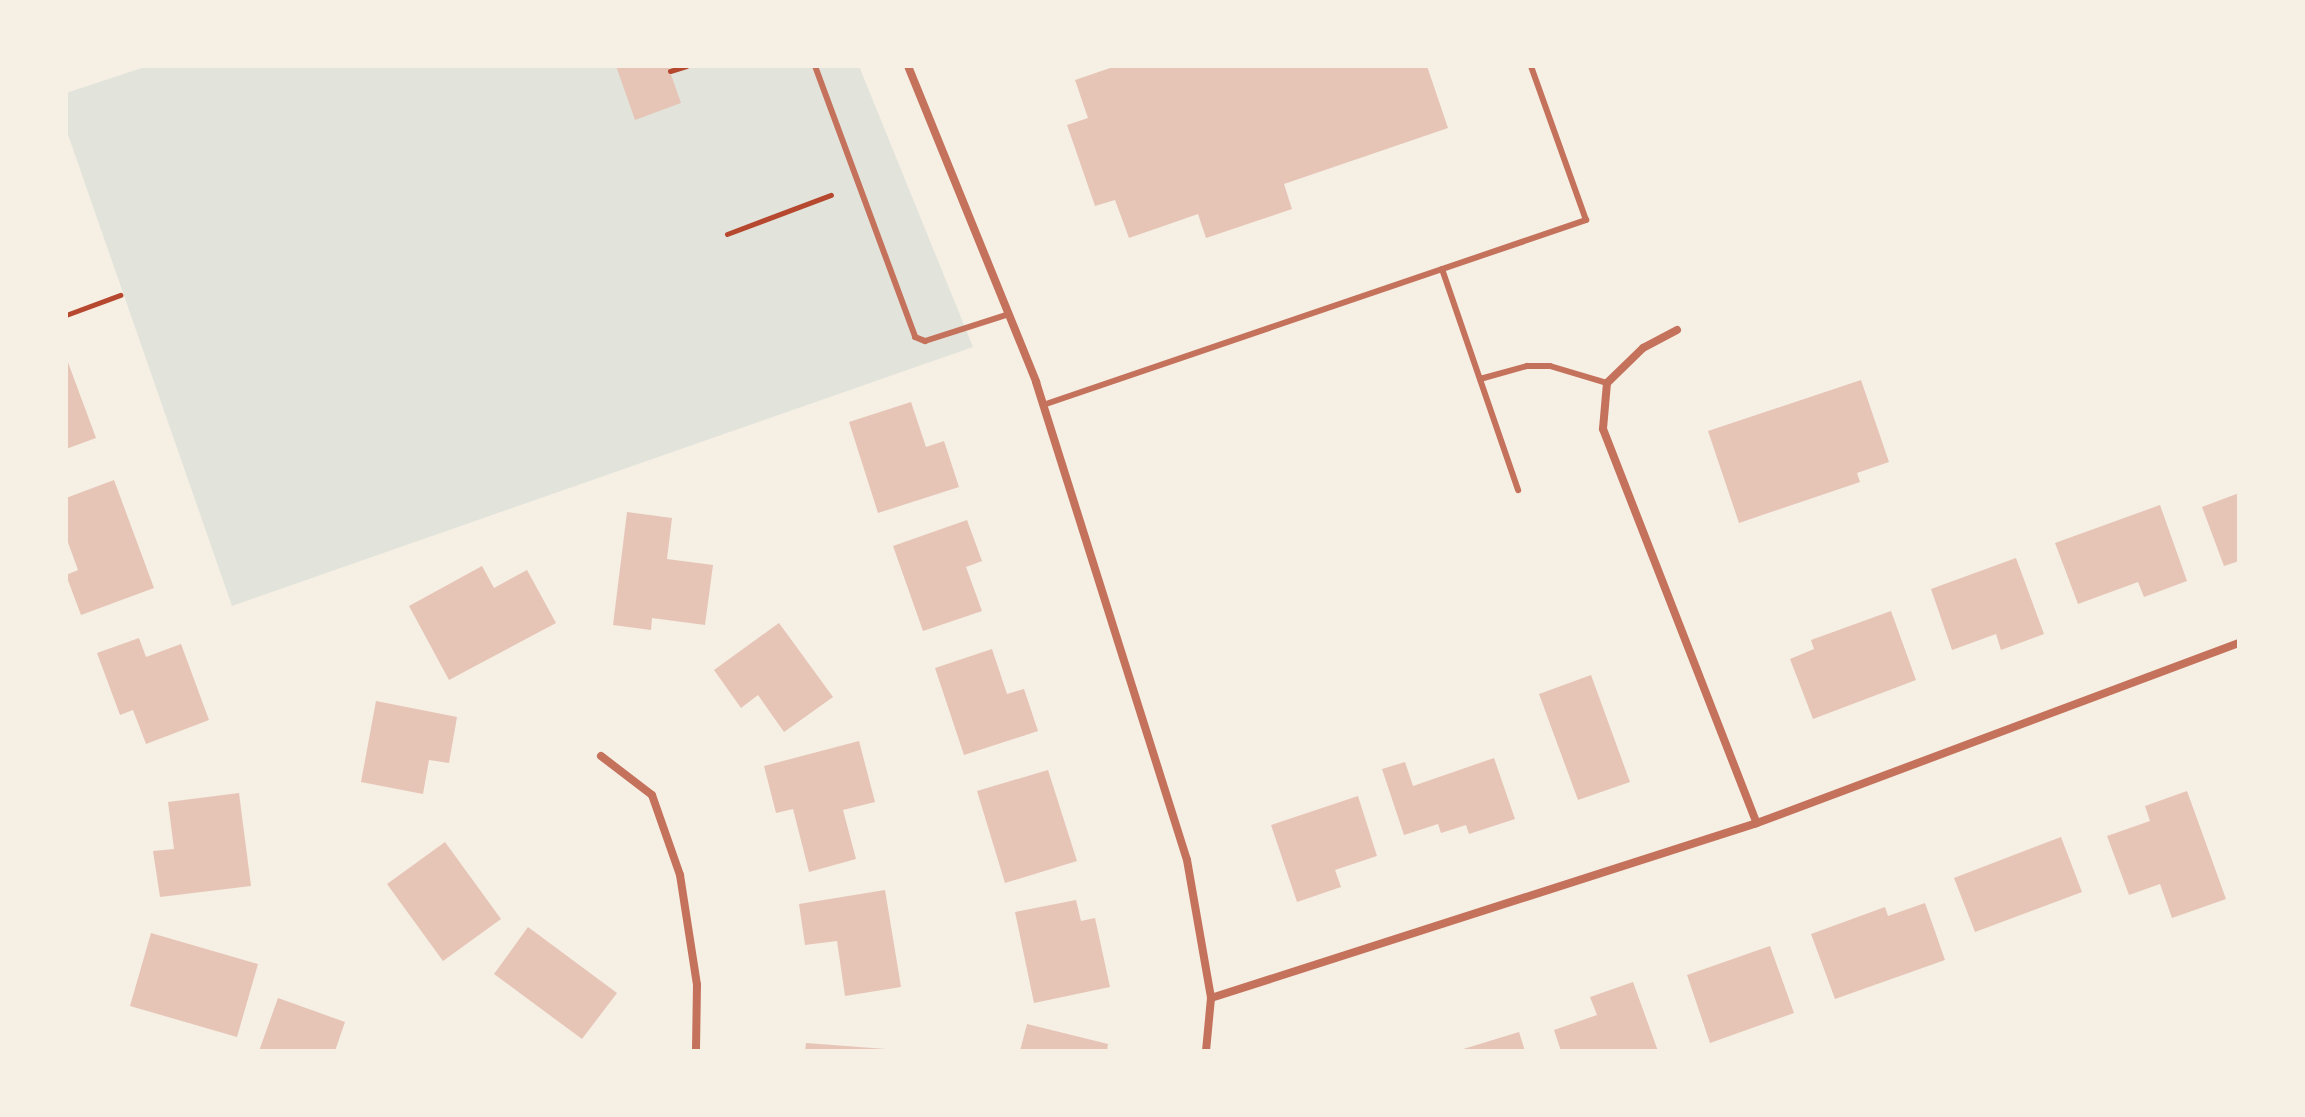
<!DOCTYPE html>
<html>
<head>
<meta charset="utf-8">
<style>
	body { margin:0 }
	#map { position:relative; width:2305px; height:1117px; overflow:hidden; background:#f6efe4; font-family:Georgia,serif }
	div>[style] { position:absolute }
	.green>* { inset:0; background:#e2e4dc }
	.building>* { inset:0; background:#e6c5b7 }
	.path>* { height:5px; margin:-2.5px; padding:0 2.5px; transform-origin:2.5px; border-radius:2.5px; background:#b5482f }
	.service>* { height:6px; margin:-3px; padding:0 3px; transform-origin:3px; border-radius:3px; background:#c5725c }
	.minor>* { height:8px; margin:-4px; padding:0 4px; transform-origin:4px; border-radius:4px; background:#c5725c }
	span { translate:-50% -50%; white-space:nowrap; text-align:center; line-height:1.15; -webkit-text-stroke:6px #f6efe4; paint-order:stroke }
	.frame { position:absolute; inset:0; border:68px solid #f6efe4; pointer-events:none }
</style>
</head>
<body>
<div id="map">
	<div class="green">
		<div style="clip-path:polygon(148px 66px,859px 66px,973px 347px,232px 606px,66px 129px,66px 93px)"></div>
	</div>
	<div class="building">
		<div style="clip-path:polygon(616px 66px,668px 66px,681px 103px,635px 120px)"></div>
		<div style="clip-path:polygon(1116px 66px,1427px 66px,1448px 128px,1284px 184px,1292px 209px,1206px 238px,1198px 214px,1129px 238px,1115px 200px,1095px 206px,1067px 125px,1088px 118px,1075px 80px)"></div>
		<div style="clip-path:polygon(66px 357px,96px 438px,66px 449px)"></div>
		<div style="clip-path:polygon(1861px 380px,1889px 462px,1857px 473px,1860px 482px,1739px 523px,1708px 431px)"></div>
		<div style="clip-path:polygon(911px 402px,926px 447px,944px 441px,959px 487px,878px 513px,849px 422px)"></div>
		<div style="clip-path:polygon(114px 480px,154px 588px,81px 615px,66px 575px,78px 570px,66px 537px,66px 498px)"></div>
		<div style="clip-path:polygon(2239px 493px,2239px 561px,2224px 566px,2202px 507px)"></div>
		<div style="clip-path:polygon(2160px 505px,2187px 581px,2144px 597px,2138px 582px,2078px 604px,2055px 543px)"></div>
		<div style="clip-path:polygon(627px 512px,672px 518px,667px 559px,713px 565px,705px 625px,652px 618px,651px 630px,613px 625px)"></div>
		<div style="clip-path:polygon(967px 520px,982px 561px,966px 567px,982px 611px,923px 631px,893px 546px)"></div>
		<div style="clip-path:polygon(2016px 558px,2044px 634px,2001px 650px,1996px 634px,1952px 650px,1931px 589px)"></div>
		<div style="clip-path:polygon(482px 566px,494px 588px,527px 570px,556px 623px,449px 680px,409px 606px)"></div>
		<div style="clip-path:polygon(1891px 611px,1916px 680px,1813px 719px,1790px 659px,1814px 649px,1811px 640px)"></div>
		<div style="clip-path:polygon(779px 623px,833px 697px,784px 732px,758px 695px,741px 708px,714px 670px)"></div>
		<div style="clip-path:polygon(139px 638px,146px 657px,181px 644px,209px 720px,146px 744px,133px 710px,120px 715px,97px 653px)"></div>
		<div style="clip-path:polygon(992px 649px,1007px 694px,1024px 689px,1038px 731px,964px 755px,935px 668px)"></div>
		<div style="clip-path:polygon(1591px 675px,1630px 782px,1578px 800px,1539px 694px)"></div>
		<div style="clip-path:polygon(376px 701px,457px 717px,449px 763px,429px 760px,423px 794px,361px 782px)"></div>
		<div style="clip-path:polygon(859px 741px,875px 802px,843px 810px,856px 859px,809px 872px,793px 809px,776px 813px,764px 766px)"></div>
		<div style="clip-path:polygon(1494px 758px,1515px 819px,1469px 834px,1466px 825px,1441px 833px,1438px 824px,1404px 835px,1382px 769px,1405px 762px,1413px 786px)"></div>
		<div style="clip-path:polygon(1048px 770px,1077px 861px,1005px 883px,977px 791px)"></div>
		<div style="clip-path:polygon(2187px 791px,2226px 899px,2172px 918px,2160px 884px,2129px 895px,2107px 836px,2150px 821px,2145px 806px)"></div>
		<div style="clip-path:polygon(239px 793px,251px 886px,160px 897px,153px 851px,174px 849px,168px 802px)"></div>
		<div style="clip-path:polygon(1358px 796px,1377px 856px,1335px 870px,1341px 887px,1297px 902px,1271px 825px)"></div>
		<div style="clip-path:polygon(2061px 837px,2082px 892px,1975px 932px,1954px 878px)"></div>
		<div style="clip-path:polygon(445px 842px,501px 919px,443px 961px,387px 884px)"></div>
		<div style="clip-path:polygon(885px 890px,901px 987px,845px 996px,837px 941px,805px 945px,799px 904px)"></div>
		<div style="clip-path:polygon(1076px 900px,1081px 921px,1095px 918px,1110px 987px,1034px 1003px,1015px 912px)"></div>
		<div style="clip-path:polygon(1925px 903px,1945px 960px,1835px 999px,1811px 934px,1885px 907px,1888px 916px)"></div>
		<div style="clip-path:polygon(528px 927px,617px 993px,582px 1039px,494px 974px)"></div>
		<div style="clip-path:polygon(151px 933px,258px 964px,237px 1037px,130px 1006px)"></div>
		<div style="clip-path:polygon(1770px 946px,1794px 1013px,1710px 1043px,1687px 975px)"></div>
		<div style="clip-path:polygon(1633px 982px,1658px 1051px,1561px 1051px,1554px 1030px,1597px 1015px,1590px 997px)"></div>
		<div style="clip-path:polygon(278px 998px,345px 1022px,335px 1051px,259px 1051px)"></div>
		<div style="clip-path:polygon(1027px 1024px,1108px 1044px,1107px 1051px,1020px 1051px)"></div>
		<div style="clip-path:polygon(1519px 1032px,1525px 1051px,1460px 1051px,1460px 1050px)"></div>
		<div style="clip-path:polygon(806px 1043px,886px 1049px,886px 1051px,805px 1051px)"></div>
	</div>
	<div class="path">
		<div style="left:670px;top:71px;width:17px;rotate:-17deg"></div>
		<div style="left:727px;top:234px;width:111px;rotate:-20.6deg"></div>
		<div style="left:66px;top:315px;width:58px;rotate:-20.3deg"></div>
	</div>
	<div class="service">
		<div style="left:815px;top:66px;width:289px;rotate:69.7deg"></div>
		<div style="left:915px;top:337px;width:11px;rotate:22deg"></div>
		<div style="left:925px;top:341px;width:88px;rotate:-17.8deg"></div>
		<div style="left:1442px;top:269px;width:234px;rotate:71deg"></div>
		<div style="left:1480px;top:379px;width:49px;rotate:-15.5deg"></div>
		<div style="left:1527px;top:366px;width:23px"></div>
		<div style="left:1550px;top:366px;width:59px;rotate:16.6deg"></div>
		<div style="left:1043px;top:405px;width:574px;rotate:-18.81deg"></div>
		<div style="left:1586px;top:220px;width:164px;rotate:-109.7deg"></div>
	</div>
	<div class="minor">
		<div style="left:908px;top:66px;width:341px;rotate:67.9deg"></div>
		<div style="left:1036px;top:382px;width:501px;rotate:72.47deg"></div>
		<div style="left:1187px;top:860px;width:140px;rotate:80.1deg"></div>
		<div style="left:1211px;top:998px;width:53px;rotate:95.4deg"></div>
		<div style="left:1677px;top:330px;width:38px;rotate:152deg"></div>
		<div style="left:1643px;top:348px;width:50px;rotate:135.8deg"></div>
		<div style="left:1607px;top:383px;width:46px;rotate:95deg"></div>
		<div style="left:1603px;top:429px;width:423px;rotate:68.7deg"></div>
		<div style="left:601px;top:756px;width:64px;rotate:37.4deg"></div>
		<div style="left:652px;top:795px;width:85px;rotate:70.7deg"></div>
		<div style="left:680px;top:875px;width:111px;rotate:81.2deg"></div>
		<div style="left:697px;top:985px;width:66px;rotate:90.9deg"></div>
		<div style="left:1211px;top:998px;width:573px;rotate:-17.77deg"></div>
		<div style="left:1757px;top:823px;width:515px;rotate:-20.48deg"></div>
	</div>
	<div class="frame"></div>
</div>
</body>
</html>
